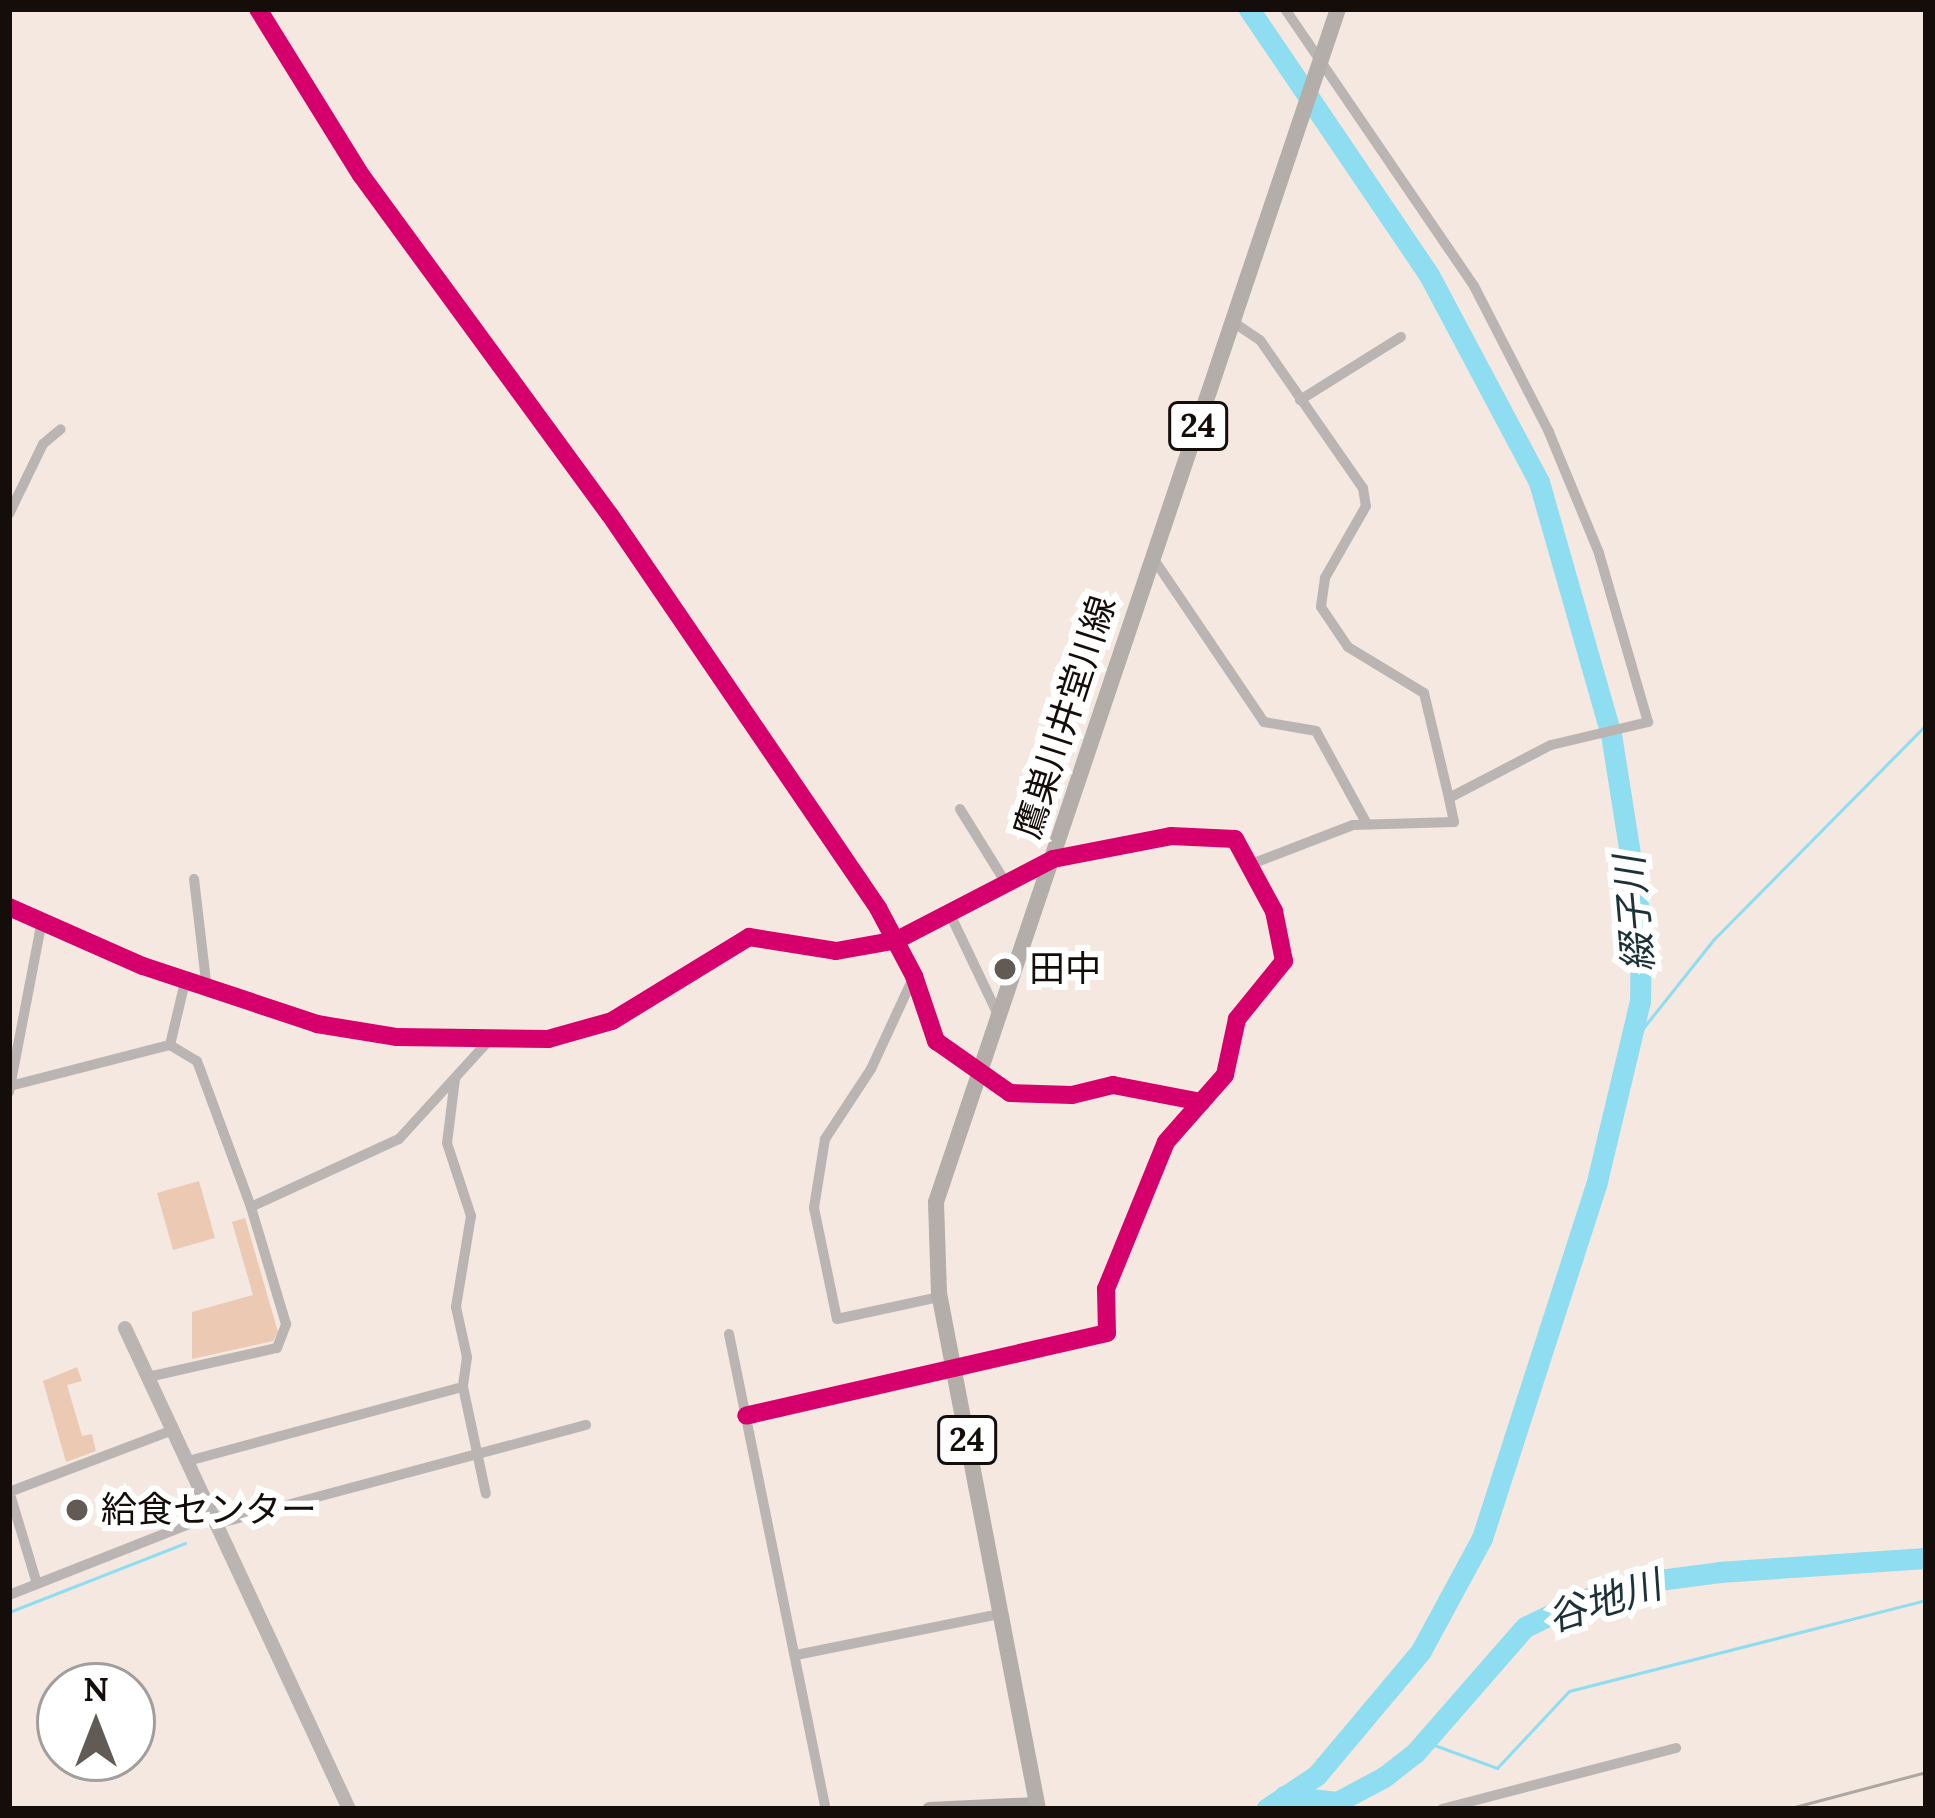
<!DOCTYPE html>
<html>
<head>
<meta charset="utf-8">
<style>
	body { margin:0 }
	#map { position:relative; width:1935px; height:1818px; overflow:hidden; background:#f4e8e0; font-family:Lora,"Noto Sans JP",serif }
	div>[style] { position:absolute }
	.green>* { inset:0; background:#ecc9b2 }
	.stream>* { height:3px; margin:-1.5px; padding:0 1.5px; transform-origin:1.5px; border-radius:1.5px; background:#8eddf0 }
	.river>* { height:21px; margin:-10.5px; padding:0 10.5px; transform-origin:10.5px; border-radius:10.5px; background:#8eddf0 }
	.minor>* { height:10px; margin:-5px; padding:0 5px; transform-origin:5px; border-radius:5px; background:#bab5b2 }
	.tertiary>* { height:14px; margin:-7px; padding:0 7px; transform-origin:7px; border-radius:7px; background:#bab5b2 }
	.secondary>* { height:15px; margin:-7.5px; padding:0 7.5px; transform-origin:7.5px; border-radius:7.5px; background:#b0aba8 }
	.primary>* { height:16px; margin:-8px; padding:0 8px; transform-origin:8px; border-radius:8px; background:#b4aeaa }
	.rail>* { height:3px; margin:-1.5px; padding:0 1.5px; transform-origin:1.5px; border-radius:1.5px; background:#ada6a1 }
	.cycleway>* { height:18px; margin:-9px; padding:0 9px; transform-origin:9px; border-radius:9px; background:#d6006c }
	.dots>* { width:33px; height:33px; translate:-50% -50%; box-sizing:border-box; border:6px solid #fff; border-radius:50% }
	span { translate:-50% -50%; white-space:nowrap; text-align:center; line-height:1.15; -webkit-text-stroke:12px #fff; paint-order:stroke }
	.shield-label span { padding:3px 9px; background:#fff; border:3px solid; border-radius:9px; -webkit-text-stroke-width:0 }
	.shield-label { font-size:33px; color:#140d09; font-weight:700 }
	.street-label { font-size:36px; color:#140d09 }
	.poi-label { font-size:36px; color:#140d09 }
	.left { translate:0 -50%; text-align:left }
	.water-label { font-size:39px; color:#1d3238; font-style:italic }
	.frame { position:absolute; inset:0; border:12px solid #140d09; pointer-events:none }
	.north { position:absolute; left:36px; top:1662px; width:120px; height:120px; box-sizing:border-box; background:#fff; border:3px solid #a19e9d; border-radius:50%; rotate:0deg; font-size:33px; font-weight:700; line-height:48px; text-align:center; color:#140d09 }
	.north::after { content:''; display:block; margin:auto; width:42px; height:54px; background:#625a54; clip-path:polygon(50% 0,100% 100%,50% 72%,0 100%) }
</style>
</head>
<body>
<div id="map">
	<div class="green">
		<div style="clip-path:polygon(199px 1181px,215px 1238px,173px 1250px,157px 1193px)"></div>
		<div style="clip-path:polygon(245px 1218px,278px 1332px,273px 1341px,192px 1359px,192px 1312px,253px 1295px,232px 1222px)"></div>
		<div style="clip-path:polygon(77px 1367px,82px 1381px,67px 1385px,82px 1436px,92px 1434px,96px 1451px,66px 1462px,43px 1381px)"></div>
	</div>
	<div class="stream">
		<div style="left:1632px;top:1042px;width:132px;rotate:-51.5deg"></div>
		<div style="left:1714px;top:939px;width:301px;rotate:-45.3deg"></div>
		<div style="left:9px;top:1612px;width:189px;rotate:-21.4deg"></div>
		<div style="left:1426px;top:1742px;width:76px;rotate:20.1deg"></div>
		<div style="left:1497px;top:1768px;width:105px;rotate:-46.9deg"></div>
		<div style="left:1569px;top:1691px;width:368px;rotate:-14.3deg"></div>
	</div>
	<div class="river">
		<div style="left:1249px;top:9px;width:321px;rotate:55.9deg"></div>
		<div style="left:1429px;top:275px;width:234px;rotate:62deg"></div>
		<div style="left:1539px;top:482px;width:262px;rotate:74.1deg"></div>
		<div style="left:1611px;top:734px;width:192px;rotate:81deg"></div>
		<div style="left:1641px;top:924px;width:77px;rotate:90.7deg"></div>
		<div style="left:1640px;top:1001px;width:189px;rotate:103.4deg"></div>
		<div style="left:1596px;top:1185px;width:371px;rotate:107.9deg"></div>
		<div style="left:1482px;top:1538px;width:128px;rotate:118.4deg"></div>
		<div style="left:1421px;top:1651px;width:162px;rotate:130deg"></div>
		<div style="left:1317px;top:1775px;width:61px;rotate:146.3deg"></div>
		<div style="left:1284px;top:1796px;width:53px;rotate:6.5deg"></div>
		<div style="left:1337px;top:1802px;width:53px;rotate:-28deg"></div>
		<div style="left:1384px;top:1777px;width:39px;rotate:-38deg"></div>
		<div style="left:1415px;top:1753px;width:167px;rotate:-48.9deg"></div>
		<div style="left:1525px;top:1627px;width:60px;rotate:-25.7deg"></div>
		<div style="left:1579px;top:1601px;width:60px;rotate:-17.5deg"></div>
		<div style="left:1636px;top:1583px;width:84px;rotate:-7.5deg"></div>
		<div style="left:1719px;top:1572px;width:207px;rotate:-3.9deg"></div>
	</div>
	<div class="minor">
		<div style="left:258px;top:9px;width:195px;rotate:58.2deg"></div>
		<div style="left:361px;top:175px;width:421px;rotate:53.8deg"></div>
		<div style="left:610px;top:515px;width:476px;rotate:55.7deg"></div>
		<div style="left:878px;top:908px;width:77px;rotate:62.1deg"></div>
		<div style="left:914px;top:976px;width:69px;rotate:71.3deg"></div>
		<div style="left:936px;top:1041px;width:90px;rotate:35.1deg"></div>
		<div style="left:1010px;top:1093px;width:62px;rotate:1.8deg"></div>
		<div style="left:1072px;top:1095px;width:42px;rotate:-13.7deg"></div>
		<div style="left:1113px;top:1085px;width:90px;rotate:10.9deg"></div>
		<div style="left:1233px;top:322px;width:32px;rotate:34deg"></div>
		<div style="left:1260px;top:340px;width:180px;rotate:55.2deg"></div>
		<div style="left:1363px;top:488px;width:18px;rotate:81deg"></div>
		<div style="left:1366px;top:506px;width:83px;rotate:119.7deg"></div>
		<div style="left:1325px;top:578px;width:29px;rotate:98deg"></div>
		<div style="left:1321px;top:607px;width:48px;rotate:56deg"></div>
		<div style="left:1348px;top:647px;width:89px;rotate:31.2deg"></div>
		<div style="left:1424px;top:693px;width:108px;rotate:76.6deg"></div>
		<div style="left:1300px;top:400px;width:119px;rotate:-32deg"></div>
		<div style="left:9px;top:514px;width:78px;rotate:-64.1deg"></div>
		<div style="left:43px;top:444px;width:23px;rotate:-40deg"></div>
		<div style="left:1153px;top:558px;width:198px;rotate:55.9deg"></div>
		<div style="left:1264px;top:722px;width:53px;rotate:9.8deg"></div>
		<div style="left:1316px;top:731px;width:106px;rotate:61.3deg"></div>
		<div style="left:960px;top:809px;width:84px;rotate:58.2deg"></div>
		<div style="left:1254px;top:863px;width:106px;rotate:-21deg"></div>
		<div style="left:1353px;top:825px;width:101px;rotate:-1.7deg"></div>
		<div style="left:1454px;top:822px;width:25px;rotate:-102deg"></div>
		<div style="left:1449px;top:798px;width:115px;rotate:-27.5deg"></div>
		<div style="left:1551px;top:745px;width:100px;rotate:-13.3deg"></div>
		<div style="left:1648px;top:722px;width:176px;rotate:-106.2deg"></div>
		<div style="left:1599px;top:553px;width:131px;rotate:-112.5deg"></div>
		<div style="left:1549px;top:432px;width:164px;rotate:-117.2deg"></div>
		<div style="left:1474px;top:286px;width:335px;rotate:-124.3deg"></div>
		<div style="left:194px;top:879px;width:111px;rotate:83.3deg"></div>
		<div style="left:9px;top:907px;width:146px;rotate:23.8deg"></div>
		<div style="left:143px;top:966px;width:183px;rotate:18.4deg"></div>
		<div style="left:317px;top:1024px;width:80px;rotate:9.3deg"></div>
		<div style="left:396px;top:1037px;width:152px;rotate:0.8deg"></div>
		<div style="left:548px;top:1039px;width:66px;rotate:-15.7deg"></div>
		<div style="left:612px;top:1021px;width:161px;rotate:-31.5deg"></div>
		<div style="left:749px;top:937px;width:88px;rotate:9.1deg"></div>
		<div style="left:836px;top:951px;width:62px;rotate:-10.2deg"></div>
		<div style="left:897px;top:940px;width:176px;rotate:-27.4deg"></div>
		<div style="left:1053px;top:859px;width:120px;rotate:-11deg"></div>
		<div style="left:1171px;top:836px;width:64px;rotate:2.7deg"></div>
		<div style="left:1235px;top:839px;width:82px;rotate:61.6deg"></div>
		<div style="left:1274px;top:911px;width:51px;rotate:78.7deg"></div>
		<div style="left:1284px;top:961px;width:75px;rotate:129deg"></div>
		<div style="left:1237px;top:1019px;width:57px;rotate:102.1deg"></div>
		<div style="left:1225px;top:1075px;width:89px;rotate:131.4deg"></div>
		<div style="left:1166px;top:1142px;width:159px;rotate:112.2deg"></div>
		<div style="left:1106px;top:1289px;width:44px;rotate:88.7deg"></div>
		<div style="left:1107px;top:1333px;width:370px;rotate:167.1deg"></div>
		<div style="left:949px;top:912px;width:116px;rotate:64.5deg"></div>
		<div style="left:914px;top:976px;width:102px;rotate:114.8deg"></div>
		<div style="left:871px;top:1069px;width:84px;rotate:123.3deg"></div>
		<div style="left:825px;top:1139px;width:70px;rotate:99.1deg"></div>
		<div style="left:814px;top:1208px;width:113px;rotate:78.3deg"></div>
		<div style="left:837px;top:1319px;width:104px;rotate:-12.2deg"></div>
		<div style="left:170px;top:1045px;width:31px;rotate:31deg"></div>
		<div style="left:197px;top:1061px;width:156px;rotate:69.7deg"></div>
		<div style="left:455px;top:1079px;width:64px;rotate:97.1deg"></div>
		<div style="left:447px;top:1143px;width:77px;rotate:71.8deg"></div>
		<div style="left:471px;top:1216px;width:92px;rotate:99.4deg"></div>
		<div style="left:456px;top:1307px;width:51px;rotate:77.6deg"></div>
		<div style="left:467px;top:1357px;width:30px;rotate:98deg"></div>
		<div style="left:14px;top:1085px;width:161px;rotate:-14.4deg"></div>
		<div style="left:170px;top:1045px;width:65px;rotate:-76.6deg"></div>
		<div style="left:9px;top:1092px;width:175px;rotate:-79.1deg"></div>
		<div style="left:729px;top:1334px;width:485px;rotate:78.5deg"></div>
		<div style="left:148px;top:1377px;width:132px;rotate:-12.7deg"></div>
		<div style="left:277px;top:1348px;width:26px;rotate:-69deg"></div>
		<div style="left:286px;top:1324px;width:122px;rotate:-106.7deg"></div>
		<div style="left:251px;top:1207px;width:163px;rotate:-24.7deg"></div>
		<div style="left:399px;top:1139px;width:141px;rotate:-47.6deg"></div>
		<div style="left:188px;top:1461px;width:285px;rotate:-15.1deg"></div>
		<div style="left:463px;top:1387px;width:109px;rotate:77.9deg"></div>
		<div style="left:9px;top:1491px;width:97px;rotate:73.2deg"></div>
		<div style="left:9px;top:1492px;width:175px;rotate:-20.7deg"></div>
		<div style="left:220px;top:1523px;width:379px;rotate:-15deg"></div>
		<div style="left:9px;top:1595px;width:221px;rotate:-21.5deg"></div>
		<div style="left:796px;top:1655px;width:207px;rotate:-11.4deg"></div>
		<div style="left:1442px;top:1809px;width:242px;rotate:-14.6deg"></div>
	</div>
	<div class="tertiary">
		<div style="left:125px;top:1328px;width:531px;rotate:65.03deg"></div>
	</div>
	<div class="secondary">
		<div style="left:929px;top:1809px;width:108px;rotate:-2.7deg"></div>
	</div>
	<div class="primary">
		<div style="left:1038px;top:1809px;width:525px;rotate:-100.86deg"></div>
		<div style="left:939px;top:1293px;width:91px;rotate:-91.9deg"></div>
		<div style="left:936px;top:1202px;width:1259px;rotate:-71.38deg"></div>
	</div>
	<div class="rail">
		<div style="left:1787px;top:1809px;width:144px;rotate:-14.9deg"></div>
	</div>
	<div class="cycleway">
		<div style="left:258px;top:9px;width:195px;rotate:58.2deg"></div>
		<div style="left:361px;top:175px;width:421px;rotate:53.8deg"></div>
		<div style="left:610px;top:515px;width:476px;rotate:55.7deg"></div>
		<div style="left:878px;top:908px;width:77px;rotate:62.1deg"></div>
		<div style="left:914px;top:976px;width:69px;rotate:71.3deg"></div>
		<div style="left:936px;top:1041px;width:90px;rotate:35.1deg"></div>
		<div style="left:1010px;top:1093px;width:62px;rotate:1.8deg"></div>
		<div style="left:1072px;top:1095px;width:42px;rotate:-13.7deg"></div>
		<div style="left:1113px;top:1085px;width:90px;rotate:10.9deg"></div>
		<div style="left:9px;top:907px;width:146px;rotate:23.8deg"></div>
		<div style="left:143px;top:966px;width:183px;rotate:18.4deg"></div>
		<div style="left:317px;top:1024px;width:80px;rotate:9.3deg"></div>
		<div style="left:396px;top:1037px;width:152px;rotate:0.8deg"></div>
		<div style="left:548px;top:1039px;width:66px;rotate:-15.7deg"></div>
		<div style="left:612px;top:1021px;width:161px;rotate:-31.5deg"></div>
		<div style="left:749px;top:937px;width:88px;rotate:9.1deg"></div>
		<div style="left:836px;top:951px;width:62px;rotate:-10.2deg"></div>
		<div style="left:897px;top:940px;width:176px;rotate:-27.4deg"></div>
		<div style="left:1053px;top:859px;width:120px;rotate:-11deg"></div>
		<div style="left:1171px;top:836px;width:64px;rotate:2.7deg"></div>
		<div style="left:1235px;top:839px;width:82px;rotate:61.6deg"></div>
		<div style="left:1274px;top:911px;width:51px;rotate:78.7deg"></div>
		<div style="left:1284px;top:961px;width:75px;rotate:129deg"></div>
		<div style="left:1237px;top:1019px;width:57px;rotate:102.1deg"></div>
		<div style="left:1225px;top:1075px;width:89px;rotate:131.4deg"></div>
		<div style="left:1166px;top:1142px;width:159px;rotate:112.2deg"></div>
		<div style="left:1106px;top:1289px;width:44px;rotate:88.7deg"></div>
		<div style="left:1107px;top:1333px;width:370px;rotate:167.1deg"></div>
	</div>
	<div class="dots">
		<div style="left:1005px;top:969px;background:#625a54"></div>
		<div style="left:77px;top:1510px;background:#625a54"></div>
	</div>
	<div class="shield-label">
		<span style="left:1198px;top:426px">24</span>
		<span style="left:967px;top:1440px">24</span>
	</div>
	<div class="street-label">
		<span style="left:1065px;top:717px;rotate:-72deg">鷹巣川井堂川線</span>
	</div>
	<div class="poi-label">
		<span class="left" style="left:1029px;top:969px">田中</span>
		<span class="left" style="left:101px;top:1510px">給食センター</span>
	</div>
	<div class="water-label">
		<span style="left:1634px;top:914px;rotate:-95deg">綴子川</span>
		<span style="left:1604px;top:1601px;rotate:-18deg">谷地川</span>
	</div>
	<div class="frame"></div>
	<div class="north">N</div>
</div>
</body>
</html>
